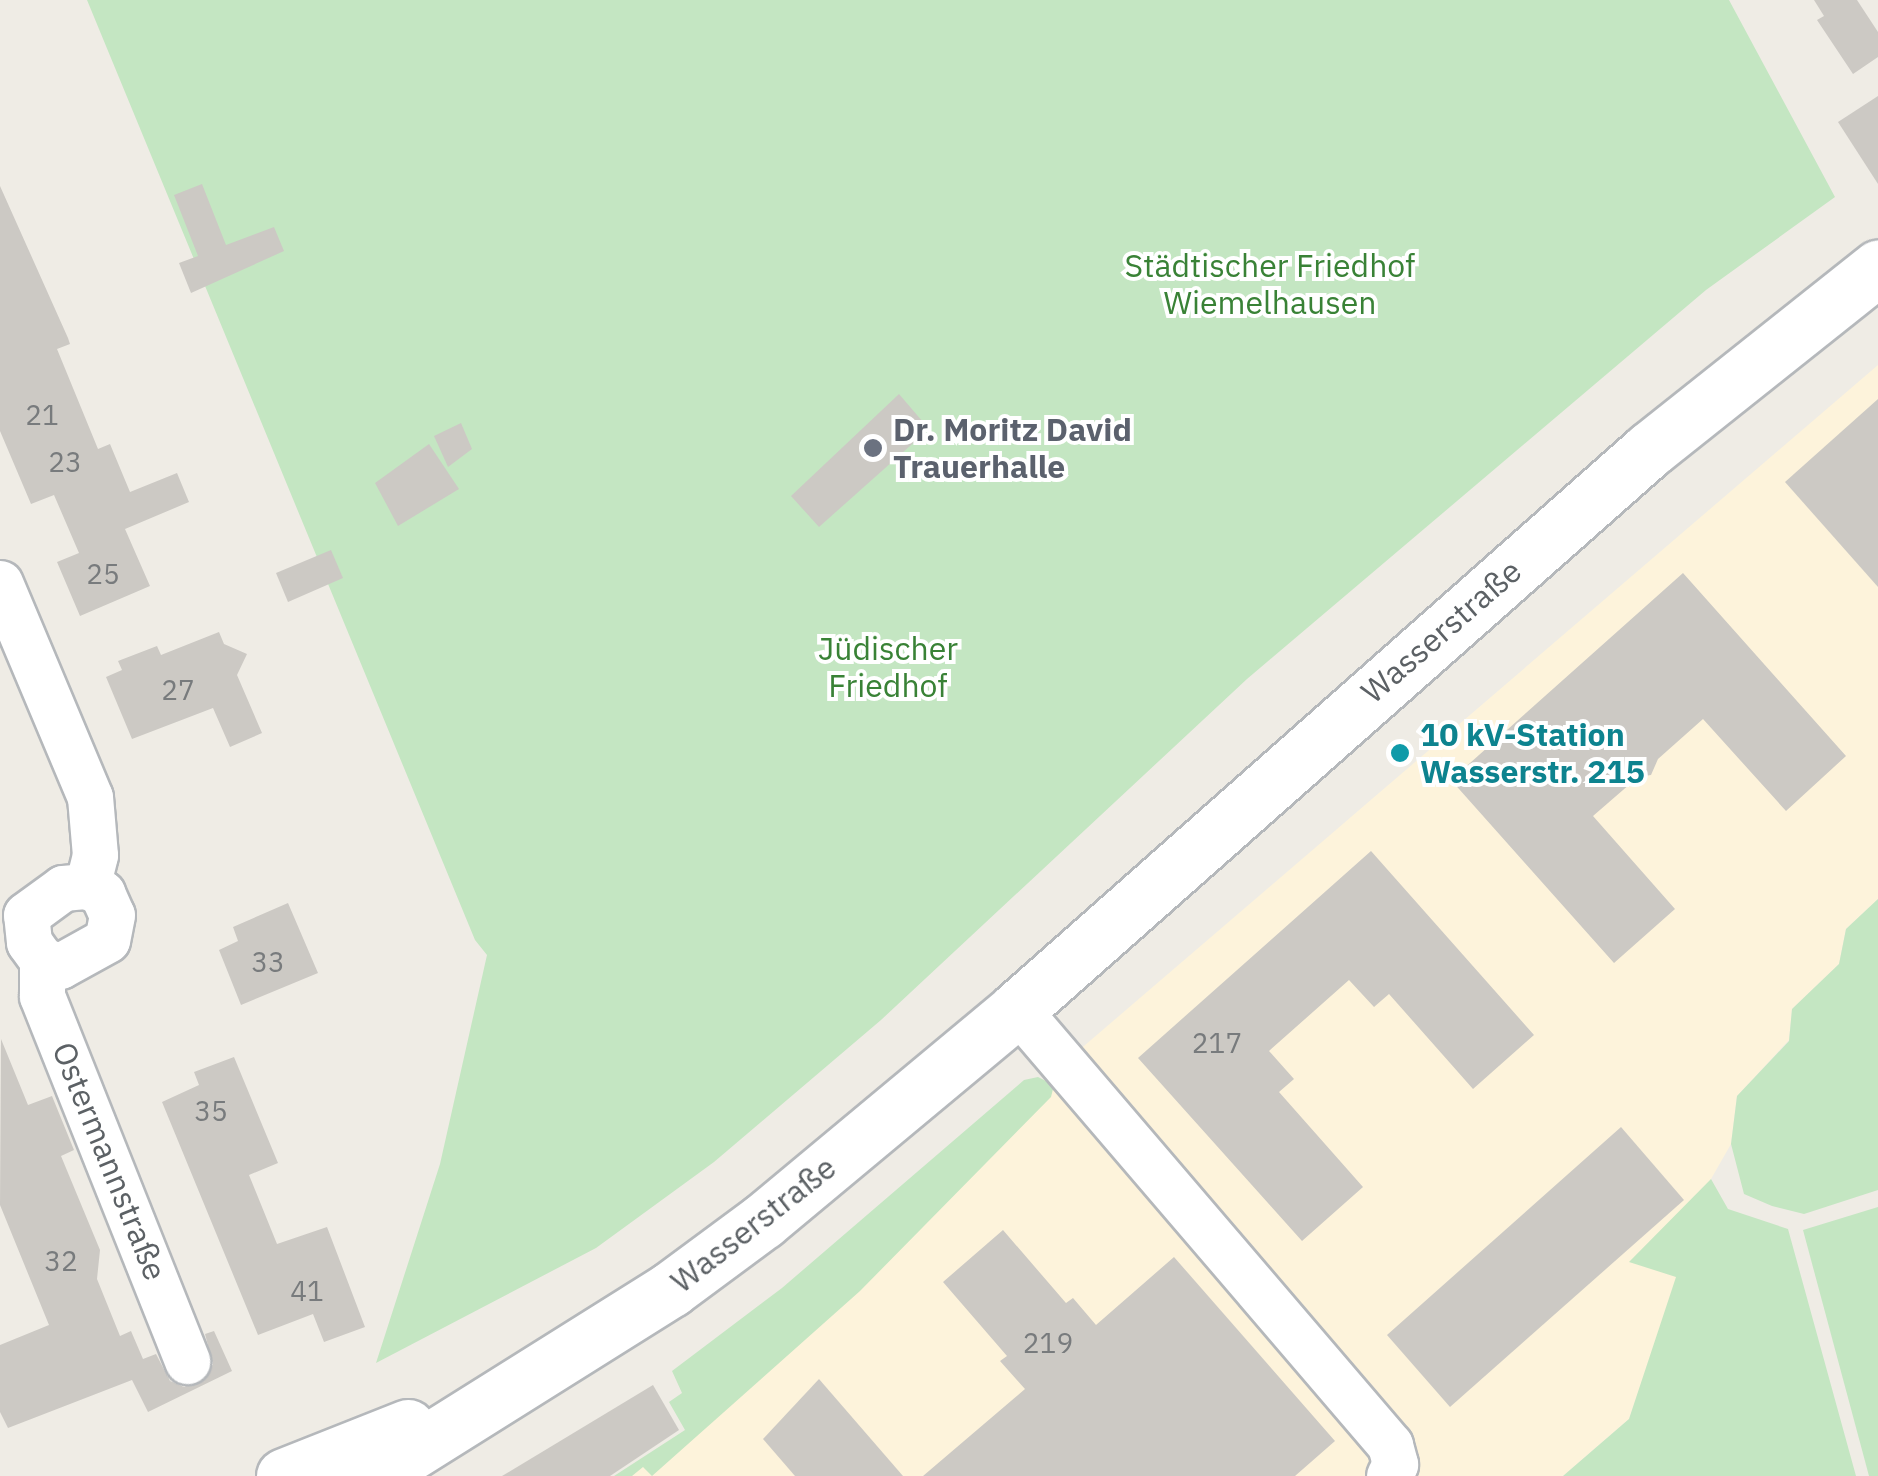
<!DOCTYPE html>
<html>
<head>
<meta charset="utf-8">
<style>
	body { margin:0 }
	#map { position:relative; width:1878px; height:1476px; overflow:hidden; background:#efece5; font-family:"IBM Plex Sans",sans-serif }
	div>[style] { position:absolute }
	.commercial>* { inset:0; background:#fdf3db }
	.green>* { inset:0; background:#c4e6c2 }
	.building>* { inset:0; background:#ccc9c4 }
	.roads { filter:drop-shadow(2px 0 #b5b8bb) drop-shadow(-2px 0 #b5b8bb) drop-shadow(0 2px #b5b8bb) drop-shadow(0 -2px #b5b8bb) }
	.street>* { height:45px; margin:-22.5px; padding:0 22.5px; transform-origin:22.5px; border-radius:22.5px; background:#fff }
	.secondary>* { height:55px; margin:-27.5px; padding:0 27.5px; transform-origin:27.5px; border-radius:27.5px; background:#fff }
	.dots>* { width:28px; height:28px; translate:-50% -50%; box-sizing:border-box; border:5px solid #fff; border-radius:50% }
	span { translate:-50% -50%; white-space:nowrap; text-align:center; line-height:1.15; -webkit-text-stroke:8px #fff; paint-order:stroke }
	.number-label { font-size:28px; color:#787b7d }
	.number-label span { -webkit-text-stroke-width:0 }
	.park-label { font-size:32px; color:#398236 }
	.worship-label { font-size:32px; color:#5b616d; font-weight:700 }
	.left { translate:0 -50%; text-align:left }
	.street-label { font-size:32px; color:#5c6165 }
	.culture-label { font-size:32px; color:#0d838f; font-weight:700 }
</style>
</head>
<body>
<div id="map">
	<div class="commercial">
		<div style="clip-path:polygon(1878px 365px,1878px 899px,1846px 929px,1839px 964px,1792px 1009px,1789px 1040px,1737px 1096px,1731px 1144px,1711px 1179px,1629px 1419px,1563px 1476px,623px 1476px,689px 1431px,1021px 1100px)"></div>
	</div>
	<div class="green">
		<div style="clip-path:polygon(87px 0,1729px 0,1835px 197px,1706px 290px,1247px 679px,881px 1020px,714px 1162px,596px 1248px,376px 1363px,440px 1164px,487px 955px,475px 940px)"></div>
		<div style="clip-path:polygon(1878px 899px,1878px 1190px,1804px 1214px,1772px 1206px,1744px 1194px,1731px 1144px,1737px 1096px,1789px 1041px,1792px 1009px,1839px 964px,1846px 929px)"></div>
		<div style="clip-path:polygon(1038px 1077px,1054px 1085px,1051px 1097px,860px 1291px,652px 1476px,643px 1467px,632px 1476px,614px 1476px,685px 1430px,669px 1402px,682px 1393px,672px 1371px,782px 1288px,1024px 1080px)"></div>
		<div style="clip-path:polygon(1711px 1179px,1728px 1209px,1788px 1229px,1856px 1476px,1563px 1476px,1629px 1419px,1676px 1277px,1629px 1262px)"></div>
		<div style="clip-path:polygon(1878px 1207px,1878px 1476px,1869px 1476px,1803px 1230px)"></div>
	</div>
	<div class="building">
		<div style="clip-path:polygon(1814px 0,1857px 0,1878px 32px,1878px 57px,1853px 74px,1817px 20px,1824px 16px)"></div>
		<div style="clip-path:polygon(1878px 96px,1878px 184px,1838px 122px)"></div>
		<div style="clip-path:polygon(202px 184px,226px 245px,274px 227px,284px 251px,191px 293px,179px 263px,198px 256px,174px 195px)"></div>
		<div style="clip-path:polygon(0 186px,68px 338px,70px 344px,57px 349px,98px 449px,110px 444px,130px 492px,177px 473px,189px 502px,125px 529px,150px 586px,80px 616px,57px 562px,79px 553px,54px 495px,31px 504px,0 431px)"></div>
		<div style="clip-path:polygon(899px 394px,929px 429px,819px 527px,791px 496px)"></div>
		<div style="clip-path:polygon(1878px 399px,1878px 587px,1785px 482px)"></div>
		<div style="clip-path:polygon(461px 423px,472px 449px,448px 467px,434px 436px)"></div>
		<div style="clip-path:polygon(429px 444px,459px 489px,398px 526px,375px 483px)"></div>
		<div style="clip-path:polygon(331px 550px,343px 578px,288px 602px,276px 573px)"></div>
		<div style="clip-path:polygon(1683px 573px,1846px 756px,1786px 811px,1703px 719px,1658px 759px,1651px 775px,1638px 777px,1593px 816px,1675px 909px,1614px 963px,1451px 780px)"></div>
		<div style="clip-path:polygon(219px 632px,224px 644px,247px 654px,237px 675px,262px 733px,230px 747px,213px 708px,132px 739px,106px 677px,122px 670px,118px 661px,157px 646px,161px 655px)"></div>
		<div style="clip-path:polygon(1371px 851px,1534px 1035px,1473px 1089px,1389px 994px,1374px 1007px,1349px 980px,1269px 1051px,1294px 1079px,1279px 1092px,1363px 1187px,1302px 1241px,1138px 1058px)"></div>
		<div style="clip-path:polygon(288px 903px,318px 973px,241px 1005px,219px 950px,238px 941px,233px 927px)"></div>
		<div style="clip-path:polygon(1px 1039px,28px 1105px,52px 1096px,74px 1150px,61px 1156px,100px 1250px,97px 1279px,120px 1336px,131px 1331px,143px 1359px,156px 1354px,170px 1381px,184px 1387px,208px 1376px,213px 1364px,205px 1334px,214px 1331px,232px 1371px,148px 1412px,132px 1380px,8px 1428px,0 1412px,0 1345px,49px 1325px,0 1205px)"></div>
		<div style="clip-path:polygon(234px 1057px,278px 1163px,249px 1175px,277px 1244px,327px 1227px,365px 1327px,324px 1342px,313px 1314px,258px 1335px,162px 1102px,199px 1085px,194px 1072px)"></div>
		<div style="clip-path:polygon(1621px 1127px,1684px 1200px,1450px 1407px,1387px 1335px)"></div>
		<div style="clip-path:polygon(1003px 1230px,1066px 1303px,1073px 1298px,1096px 1325px,1174px 1257px,1335px 1441px,1295px 1476px,923px 1476px,1025px 1389px,1000px 1361px,1007px 1356px,943px 1282px)"></div>
		<div style="clip-path:polygon(819px 1379px,903px 1476px,795px 1476px,763px 1439px)"></div>
		<div style="clip-path:polygon(653px 1385px,679px 1430px,610px 1476px,502px 1476px)"></div>
	</div>
	<div class="roads">
		<div class="street">
			<div style="left:0;top:583px;width:232px;rotate:67.2deg"></div>
			<div style="left:90px;top:797px;width:58px;rotate:85.1deg"></div>
			<div style="left:95px;top:855px;width:32px;rotate:104deg"></div>
			<div style="left:87px;top:886px;width:17px;rotate:25deg"></div>
			<div style="left:102px;top:893px;width:24px;rotate:66deg"></div>
			<div style="left:112px;top:915px;width:25px;rotate:101deg"></div>
			<div style="left:107px;top:940px;width:54px;rotate:151deg"></div>
			<div style="left:60px;top:966px;width:19px;rotate:-162deg"></div>
			<div style="left:42px;top:960px;width:22px;rotate:-126deg"></div>
			<div style="left:29px;top:942px;width:27px;rotate:-96deg"></div>
			<div style="left:26px;top:915px;width:46px;rotate:-36.1deg"></div>
			<div style="left:63px;top:888px;width:24px;rotate:-5deg"></div>
			<div style="left:42px;top:960px;width:36px;rotate:90deg"></div>
			<div style="left:42px;top:996px;width:393px;rotate:68.3deg"></div>
			<div style="left:1017px;top:1009px;width:574px;rotate:49.45deg"></div>
			<div style="left:1390px;top:1445px;width:20px;rotate:75deg"></div>
			<div style="left:1395px;top:1464px;width:13px;rotate:117deg"></div>
		</div>
		<div class="secondary">
			<div style="left:284px;top:1476px;width:133px;rotate:-21.6deg"></div>
			<div style="left:373px;top:1476px;width:352px;rotate:-32.1deg"></div>
			<div style="left:671px;top:1289px;width:114px;rotate:-36.5deg"></div>
			<div style="left:763px;top:1221px;width:331px;rotate:-39.8deg"></div>
			<div style="left:1017px;top:1009px;width:844px;rotate:-41.49deg"></div>
			<div style="left:1649px;top:450px;width:293px;rotate:-38.5deg"></div>
		</div>
	</div>
	<div class="dots">
		<div style="left:873px;top:448px;background:#6b7280"></div>
		<div style="left:1400px;top:753px;background:#0f9aa8"></div>
	</div>
	<div class="number-label">
		<span style="left:42px;top:415px">21</span>
		<span style="left:65px;top:462px">23</span>
		<span style="left:103px;top:574px">25</span>
		<span style="left:178px;top:690px">27</span>
		<span style="left:268px;top:962px">33</span>
		<span style="left:1217px;top:1043px">217</span>
		<span style="left:211px;top:1111px">35</span>
		<span style="left:61px;top:1261px">32</span>
		<span style="left:307px;top:1291px">41</span>
		<span style="left:1048px;top:1343px">219</span>
	</div>
	<div class="park-label">
		<span style="left:1270px;top:284px">Städtischer Friedhof<br>Wiemelhausen</span>
		<span style="left:888px;top:667px">Jüdischer<br>Friedhof</span>
	</div>
	<div class="worship-label">
		<span class="left" style="left:893px;top:448px">Dr. Moritz David<br>Trauerhalle</span>
	</div>
	<div class="street-label">
		<span style="left:1441px;top:631px;rotate:-41deg">Wasserstraße</span>
		<span style="left:110px;top:1161px;rotate:68deg">Ostermannstraße</span>
		<span style="left:753px;top:1224px;rotate:-38deg">Wasserstraße</span>
	</div>
	<div class="culture-label">
		<span class="left" style="left:1420px;top:753px">10 kV-Station<br>Wasserstr. 215</span>
	</div>
</div>
</body>
</html>
